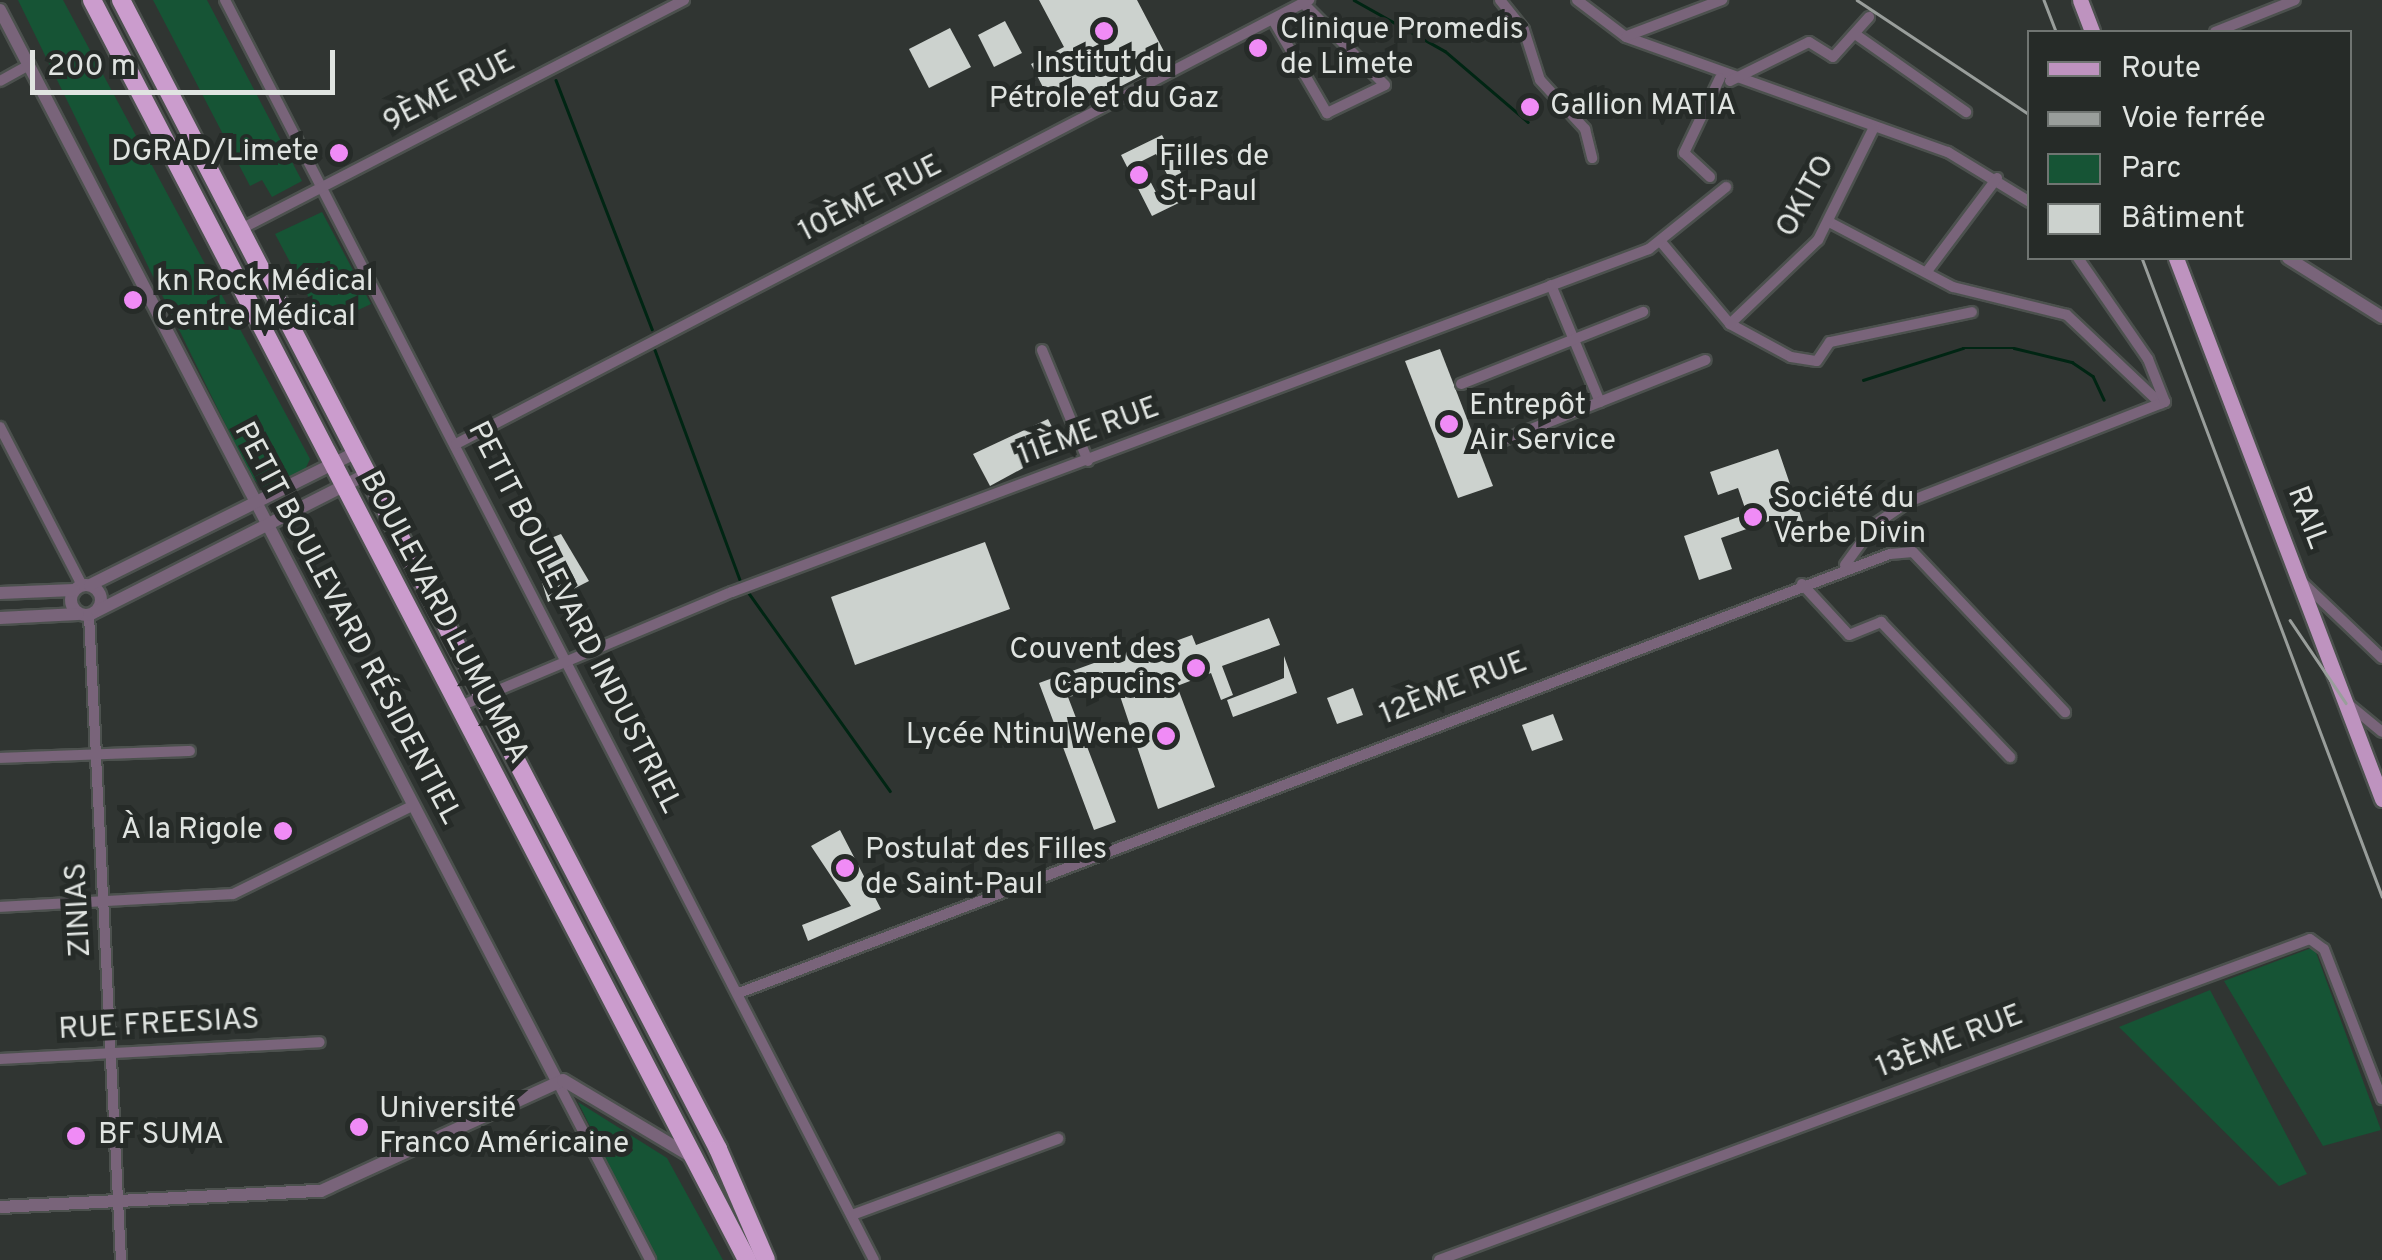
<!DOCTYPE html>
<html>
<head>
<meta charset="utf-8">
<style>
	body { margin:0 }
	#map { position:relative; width:2382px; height:1260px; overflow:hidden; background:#303532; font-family:Overpass,sans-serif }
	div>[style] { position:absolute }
	.green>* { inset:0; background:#165435 }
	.stream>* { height:2.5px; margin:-1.25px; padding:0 1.25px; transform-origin:1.25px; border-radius:1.25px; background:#002513 }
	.building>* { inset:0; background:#ccd2ce }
	.roads { filter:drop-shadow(2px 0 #4c514e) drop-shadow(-2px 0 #4c514e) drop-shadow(0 2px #4c514e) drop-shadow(0 -2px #4c514e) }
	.minor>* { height:10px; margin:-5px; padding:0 5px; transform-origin:5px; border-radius:5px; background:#79647a }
	.tertiary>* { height:12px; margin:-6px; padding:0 6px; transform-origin:6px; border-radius:6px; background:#79647a }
	.tertiary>.ring { margin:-6px; padding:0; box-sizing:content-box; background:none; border:12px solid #79647a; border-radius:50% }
	.primary>* { height:15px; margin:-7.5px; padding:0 7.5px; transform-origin:7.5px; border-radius:7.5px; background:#be93bf }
	.trunk>* { height:18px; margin:-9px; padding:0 9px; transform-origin:9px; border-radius:9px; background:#cb9ccd }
	.rail>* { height:2.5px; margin:-1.25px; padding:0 1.25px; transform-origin:1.25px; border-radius:1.25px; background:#999e9b }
	.dots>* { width:28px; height:28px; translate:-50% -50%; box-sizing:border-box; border:5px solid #262b28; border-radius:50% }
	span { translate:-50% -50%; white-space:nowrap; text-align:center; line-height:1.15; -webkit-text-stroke:10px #262b28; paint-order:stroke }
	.poi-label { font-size:30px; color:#e0e4e1 }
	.left { translate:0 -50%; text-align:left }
	.right { translate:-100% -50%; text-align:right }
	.street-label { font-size:30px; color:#e0e4e1 }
	.legend { position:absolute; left:2027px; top:30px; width:325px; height:230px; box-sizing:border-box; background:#262b28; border:2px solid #707572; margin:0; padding:12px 18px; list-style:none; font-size:30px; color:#e0e4e1 }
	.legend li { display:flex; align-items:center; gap:20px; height:50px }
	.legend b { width:50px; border:2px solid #707572 }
	.scale { position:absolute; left:30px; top:50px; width:305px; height:45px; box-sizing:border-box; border:5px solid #e0e4e1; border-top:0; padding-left:12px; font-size:30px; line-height:35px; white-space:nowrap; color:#e0e4e1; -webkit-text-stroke:8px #262b28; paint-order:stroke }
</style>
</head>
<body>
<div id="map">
	<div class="green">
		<div style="clip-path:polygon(18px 0,63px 0,310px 459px,304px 472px,267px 491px,251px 477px)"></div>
		<div style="clip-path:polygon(153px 0,207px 0,302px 181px,272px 197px,262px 180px,250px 186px)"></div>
		<div style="clip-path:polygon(322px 212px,371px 304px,324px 326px,275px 234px)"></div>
		<div style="clip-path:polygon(2314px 947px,2381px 1130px,2323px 1146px,2224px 981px)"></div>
		<div style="clip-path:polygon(2210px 990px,2307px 1174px,2279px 1186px,2119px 1027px)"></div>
		<div style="clip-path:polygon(578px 1102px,667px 1158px,723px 1260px,656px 1260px)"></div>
	</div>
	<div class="stream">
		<div style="left:1354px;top:0;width:104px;rotate:29.3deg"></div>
		<div style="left:1445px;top:51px;width:109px;rotate:40.5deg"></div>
		<div style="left:556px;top:80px;width:267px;rotate:68.9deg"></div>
		<div style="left:655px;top:350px;width:248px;rotate:69.7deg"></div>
		<div style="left:1863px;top:380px;width:105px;rotate:-17.7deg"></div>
		<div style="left:1963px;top:348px;width:51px"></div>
		<div style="left:2014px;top:348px;width:60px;rotate:13.6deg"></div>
		<div style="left:2072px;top:362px;width:25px;rotate:34deg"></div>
		<div style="left:2093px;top:376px;width:26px;rotate:65deg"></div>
		<div style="left:746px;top:589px;width:248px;rotate:54.5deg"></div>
	</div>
	<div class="building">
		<div style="clip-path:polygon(1039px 0,1137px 0,1169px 61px,1093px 101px,1089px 93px,1068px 104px,1060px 88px,1047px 95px,1031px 64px,1064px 47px)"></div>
		<div style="clip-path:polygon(1005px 21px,1022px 53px,994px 67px,978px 35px)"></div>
		<div style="clip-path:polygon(950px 28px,971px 67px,929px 88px,909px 49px)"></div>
		<div style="clip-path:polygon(evenodd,1162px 135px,1193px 196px,1152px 216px,1121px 155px,1162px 135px,1156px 154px,1174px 187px,1158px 196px,1140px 162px,1156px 154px)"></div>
		<div style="clip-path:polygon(1440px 349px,1493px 486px,1458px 498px,1405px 361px)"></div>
		<div style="clip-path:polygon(1048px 419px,1062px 447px,990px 486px,973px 454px)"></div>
		<div style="clip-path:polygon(1778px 449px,1805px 528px,1781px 536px,1775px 519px,1721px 538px,1732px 569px,1699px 580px,1684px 536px,1747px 514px,1738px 488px,1718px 495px,1710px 472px)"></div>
		<div style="clip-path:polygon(561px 534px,589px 581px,548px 602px,531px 546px)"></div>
		<div style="clip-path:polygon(985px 542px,1010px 609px,855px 665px,831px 597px)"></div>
		<div style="clip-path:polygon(1269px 618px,1280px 645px,1222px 666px,1233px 695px,1221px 700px,1211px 673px,1177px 686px,1215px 787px,1158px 809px,1117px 687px,1068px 697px,1116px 822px,1094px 830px,1039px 683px,1160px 639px,1162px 646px,1192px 635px,1196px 645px)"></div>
		<div style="clip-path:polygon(1284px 656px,1297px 693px,1233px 717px,1227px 700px,1284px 678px)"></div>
		<div style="clip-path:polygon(1353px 688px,1363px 715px,1337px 724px,1327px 698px)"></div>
		<div style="clip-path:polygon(1553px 714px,1563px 740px,1532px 751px,1522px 725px)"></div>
		<div style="clip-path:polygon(840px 830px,881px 909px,808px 941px,802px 925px,851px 906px,811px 846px)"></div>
	</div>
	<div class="roads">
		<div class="minor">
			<div style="left:225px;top:0;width:1417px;rotate:62.75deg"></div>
			<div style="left:1500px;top:0;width:38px;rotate:51deg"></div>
			<div style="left:1524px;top:30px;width:52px;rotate:72.3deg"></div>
			<div style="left:1540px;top:80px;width:67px;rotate:47.4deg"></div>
			<div style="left:1585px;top:129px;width:30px;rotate:76deg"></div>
			<div style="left:1577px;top:0;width:61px;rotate:37.1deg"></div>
			<div style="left:1626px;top:37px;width:342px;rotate:19.7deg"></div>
			<div style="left:1948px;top:152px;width:96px;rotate:31.4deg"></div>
			<div style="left:1273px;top:20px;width:108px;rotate:59.9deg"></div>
			<div style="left:1327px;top:113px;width:64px;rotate:-25.8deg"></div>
			<div style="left:1385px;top:85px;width:116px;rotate:-135deg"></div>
			<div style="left:2215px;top:32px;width:86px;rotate:-21.8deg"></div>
			<div style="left:1855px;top:34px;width:136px;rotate:35.1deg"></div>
			<div style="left:1627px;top:36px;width:102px;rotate:-20.8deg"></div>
			<div style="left:0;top:81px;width:33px;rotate:-29deg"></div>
			<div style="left:1730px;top:81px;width:88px;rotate:-26.3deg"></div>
			<div style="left:1809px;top:42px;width:28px;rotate:32deg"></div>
			<div style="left:1833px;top:57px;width:54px;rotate:-48deg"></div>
			<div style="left:1710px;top:177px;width:35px;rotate:-137deg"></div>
			<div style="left:1684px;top:153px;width:83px;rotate:-64.4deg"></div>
			<div style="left:1829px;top:222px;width:140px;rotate:27.7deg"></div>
			<div style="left:1953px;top:287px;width:117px;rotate:13.8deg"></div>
			<div style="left:2067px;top:315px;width:129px;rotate:43.4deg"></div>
			<div style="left:239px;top:230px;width:501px;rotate:-27.33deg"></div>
			<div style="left:1661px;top:242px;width:107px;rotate:49.9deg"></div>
			<div style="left:1730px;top:324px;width:69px;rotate:28.4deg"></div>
			<div style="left:1791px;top:357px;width:26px;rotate:9deg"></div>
			<div style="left:1817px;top:361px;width:23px;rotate:-56deg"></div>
			<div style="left:1830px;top:342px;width:145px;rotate:-11.9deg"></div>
			<div style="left:1928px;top:270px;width:115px;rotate:-53.1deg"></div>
			<div style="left:1551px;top:285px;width:127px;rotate:67.3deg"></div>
			<div style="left:1730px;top:324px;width:122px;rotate:-43.7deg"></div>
			<div style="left:1818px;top:240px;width:126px;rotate:-63.6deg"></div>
			<div style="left:1042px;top:350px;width:120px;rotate:67.5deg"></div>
			<div style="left:1461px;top:384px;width:196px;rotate:-21.6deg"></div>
			<div style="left:0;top:427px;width:178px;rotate:62.6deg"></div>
			<div style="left:1501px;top:441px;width:220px;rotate:-21.6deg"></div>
			<div style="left:456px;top:444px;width:962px;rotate:-27.5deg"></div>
			<div style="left:1845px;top:565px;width:49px;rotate:-54.1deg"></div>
			<div style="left:1874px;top:525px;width:41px;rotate:-34.1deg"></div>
			<div style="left:1908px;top:502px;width:276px;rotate:-21.3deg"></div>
			<div style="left:2165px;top:402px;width:46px;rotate:-111.6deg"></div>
			<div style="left:2148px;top:359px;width:123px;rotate:-124.7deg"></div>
			<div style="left:2300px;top:580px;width:113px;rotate:43.6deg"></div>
			<div style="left:1802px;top:584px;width:69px;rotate:47.3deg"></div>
			<div style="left:1849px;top:635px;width:35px;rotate:-22deg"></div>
			<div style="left:1881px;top:622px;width:187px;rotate:46.3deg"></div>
			<div style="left:89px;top:615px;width:646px;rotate:87.16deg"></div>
			<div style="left:2347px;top:703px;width:45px;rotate:39.6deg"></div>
			<div style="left:458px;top:707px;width:297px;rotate:-22.8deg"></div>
			<div style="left:732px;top:592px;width:979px;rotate:-20.51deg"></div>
			<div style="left:1649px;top:249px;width:99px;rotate:-38.8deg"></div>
			<div style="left:0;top:758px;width:190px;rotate:-2.1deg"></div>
			<div style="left:0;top:907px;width:233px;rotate:-3.2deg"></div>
			<div style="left:233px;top:894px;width:199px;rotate:-26.2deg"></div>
			<div style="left:739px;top:993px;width:1232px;rotate:-20.88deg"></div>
			<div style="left:1890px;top:554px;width:23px;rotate:-5deg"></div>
			<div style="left:1913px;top:552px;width:221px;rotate:46.5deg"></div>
			<div style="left:0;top:1059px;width:320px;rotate:-3deg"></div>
			<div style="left:557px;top:1081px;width:202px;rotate:62.5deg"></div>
			<div style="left:852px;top:1215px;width:220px;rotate:-20.3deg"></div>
			<div style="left:1439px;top:1260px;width:928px;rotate:-20.23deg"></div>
			<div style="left:2310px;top:939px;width:17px;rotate:36deg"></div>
			<div style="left:2324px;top:949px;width:161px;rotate:68.9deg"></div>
		</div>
		<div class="tertiary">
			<div style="left:0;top:10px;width:1207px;rotate:62.52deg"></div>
			<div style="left:2288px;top:258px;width:111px;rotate:32.1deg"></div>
			<div class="ring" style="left:71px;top:585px;width:18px;height:18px"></div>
			<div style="left:90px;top:585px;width:296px;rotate:-26.5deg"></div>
			<div style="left:0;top:593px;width:74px;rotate:-2.3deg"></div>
			<div style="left:97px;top:611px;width:303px;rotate:-26.9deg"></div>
			<div style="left:0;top:618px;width:78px;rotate:-2.9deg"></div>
			<div style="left:0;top:1207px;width:321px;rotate:-2.9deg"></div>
			<div style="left:321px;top:1191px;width:266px;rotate:-24.6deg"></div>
			<div style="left:563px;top:1080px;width:152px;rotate:30.8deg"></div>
		</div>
		<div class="primary">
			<div style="left:2080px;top:0;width:34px;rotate:69deg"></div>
			<div style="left:2176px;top:258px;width:579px;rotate:69.15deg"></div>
		</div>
		<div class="trunk">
			<div style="left:92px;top:0;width:1420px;rotate:62.53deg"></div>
			<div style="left:121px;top:0;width:1295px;rotate:62.54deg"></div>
			<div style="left:718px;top:1149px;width:121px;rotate:66.6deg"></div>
		</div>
	</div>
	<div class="rail">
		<div style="left:1857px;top:0;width:208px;rotate:33.6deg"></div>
		<div style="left:2044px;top:0;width:34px;rotate:69deg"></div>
		<div style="left:2142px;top:258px;width:682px;rotate:69.38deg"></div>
		<div style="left:2290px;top:620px;width:100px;rotate:56deg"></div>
	</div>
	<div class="dots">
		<div style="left:1104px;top:31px;background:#f08bf6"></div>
		<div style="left:1258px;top:48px;background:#f08bf6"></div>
		<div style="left:1530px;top:107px;background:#f08bf6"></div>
		<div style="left:339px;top:153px;background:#f08bf6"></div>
		<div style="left:1139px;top:175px;background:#f08bf6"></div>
		<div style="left:133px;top:300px;background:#f08bf6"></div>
		<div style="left:1449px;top:424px;background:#f08bf6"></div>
		<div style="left:1753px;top:517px;background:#f08bf6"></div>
		<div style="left:1196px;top:668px;background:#f08bf6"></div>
		<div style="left:1166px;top:736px;background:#f08bf6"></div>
		<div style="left:283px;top:831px;background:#f08bf6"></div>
		<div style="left:845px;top:868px;background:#f08bf6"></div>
		<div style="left:359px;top:1127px;background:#f08bf6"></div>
		<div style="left:76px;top:1136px;background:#f08bf6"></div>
	</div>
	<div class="poi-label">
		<span class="left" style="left:1280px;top:48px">Clinique Promedis<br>de Limete</span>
		<span style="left:1104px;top:82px">Institut du<br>Pétrole et du Gaz</span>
		<span class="left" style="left:1550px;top:107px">Gallion MATIA</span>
		<span class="right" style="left:319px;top:153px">DGRAD/Limete</span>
		<span class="left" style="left:1159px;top:175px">Filles de<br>St-Paul</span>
		<span class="left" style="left:156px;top:300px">kn Rock Médical<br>Centre Médical</span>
		<span class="left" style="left:1469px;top:424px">Entrepôt<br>Air Service</span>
		<span class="left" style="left:1773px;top:517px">Société du<br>Verbe Divin</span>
		<span class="right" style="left:1176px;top:668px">Couvent des<br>Capucins</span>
		<span class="right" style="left:1146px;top:736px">Lycée Ntinu Wene</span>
		<span class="right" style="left:263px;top:831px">À la Rigole</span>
		<span class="left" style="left:865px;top:868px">Postulat des Filles<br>de Saint-Paul</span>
		<span class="left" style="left:379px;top:1127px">Université<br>Franco Américaine</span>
		<span class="left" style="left:98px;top:1136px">BF SUMA</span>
	</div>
	<div class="street-label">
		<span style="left:450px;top:93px;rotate:-27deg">9ÈME RUE</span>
		<span style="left:1807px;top:197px;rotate:-61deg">OKITO</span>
		<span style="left:871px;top:200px;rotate:-27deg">10ÈME RUE</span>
		<span style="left:1089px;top:433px;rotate:-20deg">11ÈME RUE</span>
		<span style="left:2306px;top:518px;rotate:69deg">RAIL</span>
		<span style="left:443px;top:618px;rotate:62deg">BOULEVARD LUMUMBA</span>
		<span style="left:573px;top:618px;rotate:63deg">PETIT BOULEVARD INDUSTRIEL</span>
		<span style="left:346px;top:624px;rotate:62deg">PETIT BOULEVARD RÉSIDENTIEL</span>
		<span style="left:1454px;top:690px;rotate:-21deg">12ÈME RUE</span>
		<span style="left:80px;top:910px;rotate:-93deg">ZINIAS</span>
		<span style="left:159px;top:1026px;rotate:-3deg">RUE FREESIAS</span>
		<span style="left:1950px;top:1043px;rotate:-21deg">13ÈME RUE</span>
	</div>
	<ul class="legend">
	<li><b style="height:12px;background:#be93bf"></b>Route</li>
	<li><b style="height:12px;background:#999e9b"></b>Voie ferrée</li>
	<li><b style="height:28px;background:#165435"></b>Parc</li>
	<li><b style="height:28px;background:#ccd2ce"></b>Bâtiment</li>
	</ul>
	<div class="scale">200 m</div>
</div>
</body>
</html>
